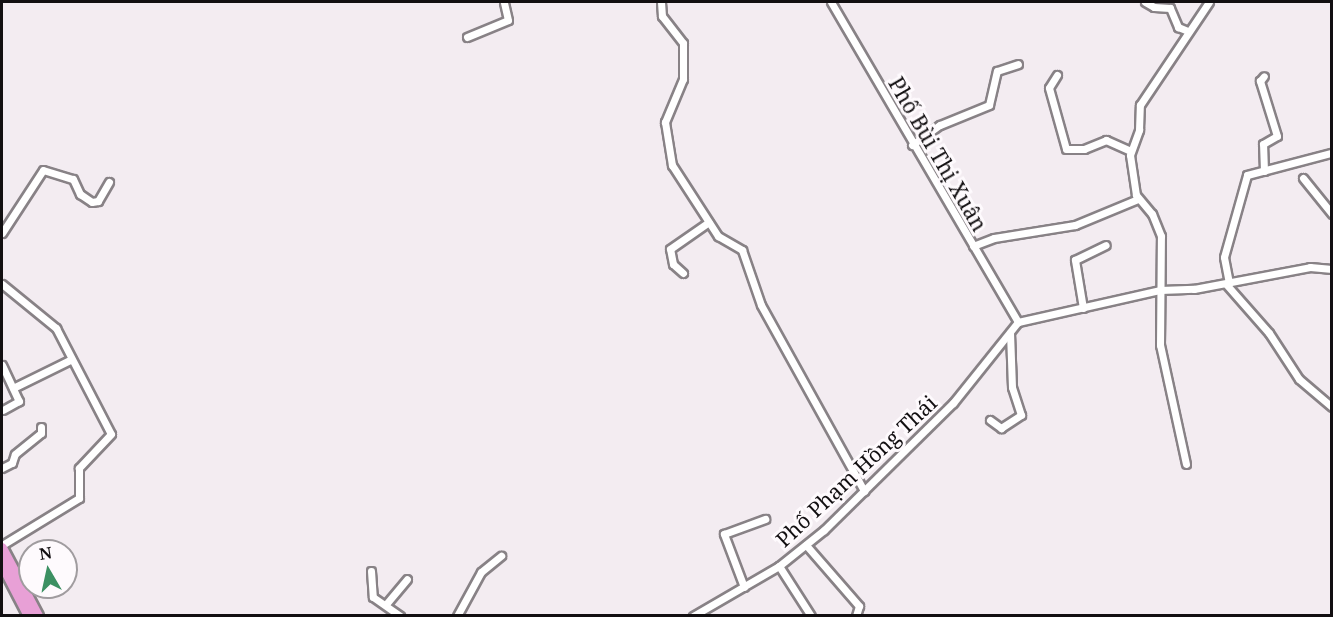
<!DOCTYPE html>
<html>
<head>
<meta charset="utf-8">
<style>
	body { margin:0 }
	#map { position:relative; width:1333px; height:617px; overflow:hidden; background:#f3ecf1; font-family:"Noto Serif",serif }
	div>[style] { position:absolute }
	.roads { filter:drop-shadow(2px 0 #888286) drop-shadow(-2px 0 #888286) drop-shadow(0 2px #888286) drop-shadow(0 -2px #888286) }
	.minor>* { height:7px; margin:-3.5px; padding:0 3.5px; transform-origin:3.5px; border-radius:3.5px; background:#fff }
	.trunk>* { height:10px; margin:-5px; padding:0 5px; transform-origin:5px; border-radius:5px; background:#e8a0d6 }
	span { translate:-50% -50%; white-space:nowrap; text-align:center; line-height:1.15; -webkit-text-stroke:6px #fefafd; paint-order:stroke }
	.street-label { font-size:21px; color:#120f11 }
	.frame { position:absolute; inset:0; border:3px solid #120f11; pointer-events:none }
	.north { position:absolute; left:18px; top:539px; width:60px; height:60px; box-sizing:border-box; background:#fefafd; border:2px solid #a09c9f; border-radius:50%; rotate:351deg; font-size:16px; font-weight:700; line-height:24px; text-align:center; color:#120f11 }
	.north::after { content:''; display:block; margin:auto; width:21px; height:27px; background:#3c9062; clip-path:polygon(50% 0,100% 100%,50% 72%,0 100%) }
</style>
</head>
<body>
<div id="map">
	<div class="roads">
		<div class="minor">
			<div style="left:661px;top:2px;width:14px;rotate:86deg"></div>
			<div style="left:662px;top:16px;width:34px;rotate:52deg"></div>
			<div style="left:683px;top:43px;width:36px;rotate:90deg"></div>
			<div style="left:683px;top:79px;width:47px;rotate:112.7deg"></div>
			<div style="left:665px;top:122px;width:44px;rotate:80.8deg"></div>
			<div style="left:672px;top:165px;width:85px;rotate:57.1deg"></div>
			<div style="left:718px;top:236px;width:28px;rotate:30deg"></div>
			<div style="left:742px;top:250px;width:58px;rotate:70.9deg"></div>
			<div style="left:761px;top:305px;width:213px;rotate:61deg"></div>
			<div style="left:831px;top:2px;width:371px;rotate:59.7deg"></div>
			<div style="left:1145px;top:2px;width:10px;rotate:29deg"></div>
			<div style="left:1154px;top:7px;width:16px;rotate:4deg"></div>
			<div style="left:1170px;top:8px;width:21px;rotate:67deg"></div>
			<div style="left:1178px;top:27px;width:11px;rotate:22deg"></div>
			<div style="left:467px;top:37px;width:44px;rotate:-22.5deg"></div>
			<div style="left:508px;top:20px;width:18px;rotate:-103deg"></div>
			<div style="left:1057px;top:75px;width:15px;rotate:122deg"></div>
			<div style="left:1049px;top:88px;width:63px;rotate:74.4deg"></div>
			<div style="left:1066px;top:149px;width:18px"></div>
			<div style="left:1084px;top:149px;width:24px;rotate:-22deg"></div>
			<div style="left:1106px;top:140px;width:27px;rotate:24deg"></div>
			<div style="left:912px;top:145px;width:34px;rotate:-36deg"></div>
			<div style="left:940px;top:125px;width:53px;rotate:-22.2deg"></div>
			<div style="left:989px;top:105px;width:35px;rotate:-77deg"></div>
			<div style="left:997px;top:71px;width:22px;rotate:-18deg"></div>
			<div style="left:1264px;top:171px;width:27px;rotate:-92deg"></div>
			<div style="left:1263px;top:144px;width:16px;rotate:-30deg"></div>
			<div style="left:1277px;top:136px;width:58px;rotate:-107.2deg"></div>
			<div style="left:1260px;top:81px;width:6px;rotate:-51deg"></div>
			<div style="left:1303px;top:178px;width:46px;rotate:51.1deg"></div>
			<div style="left:2px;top:233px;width:75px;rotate:-56.9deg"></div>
			<div style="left:43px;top:170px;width:31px;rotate:17deg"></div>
			<div style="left:73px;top:179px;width:17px;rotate:65deg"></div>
			<div style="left:80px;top:194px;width:14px;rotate:34deg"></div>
			<div style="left:92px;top:202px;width:6px;rotate:-9deg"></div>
			<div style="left:98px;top:201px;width:22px;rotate:-60deg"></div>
			<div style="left:973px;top:246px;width:22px;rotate:-21deg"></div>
			<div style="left:994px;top:238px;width:82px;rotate:-9.1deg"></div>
			<div style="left:1075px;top:225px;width:68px;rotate:-22.4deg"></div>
			<div style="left:683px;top:273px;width:13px;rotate:-138deg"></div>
			<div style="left:673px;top:264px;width:15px;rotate:-101deg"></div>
			<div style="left:670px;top:249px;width:47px;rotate:-34.7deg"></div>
			<div style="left:1229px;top:283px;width:26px;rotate:-101deg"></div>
			<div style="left:1224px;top:257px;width:85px;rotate:-74.3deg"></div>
			<div style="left:1247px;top:175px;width:87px;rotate:-14.7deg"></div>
			<div style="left:2px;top:284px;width:70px;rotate:39.2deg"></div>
			<div style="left:56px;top:328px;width:119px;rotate:62.6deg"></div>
			<div style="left:111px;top:434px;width:47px;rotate:133.3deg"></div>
			<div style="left:79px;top:468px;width:30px;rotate:90deg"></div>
			<div style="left:79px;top:498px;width:90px;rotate:148.6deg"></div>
			<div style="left:1226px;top:284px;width:65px;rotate:48.7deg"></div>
			<div style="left:1269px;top:333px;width:55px;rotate:56.9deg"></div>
			<div style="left:1299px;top:379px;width:43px;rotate:40.3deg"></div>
			<div style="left:1083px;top:308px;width:49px;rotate:-99.5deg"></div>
			<div style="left:1075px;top:260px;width:34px;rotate:-26deg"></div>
			<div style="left:1018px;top:322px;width:146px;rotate:-12.7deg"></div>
			<div style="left:1160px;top:290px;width:34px;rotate:-2deg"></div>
			<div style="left:1194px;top:289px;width:118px;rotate:-10.7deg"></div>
			<div style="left:1310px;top:267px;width:22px;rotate:5deg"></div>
			<div style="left:2px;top:365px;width:40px;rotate:65deg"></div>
			<div style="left:19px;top:401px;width:18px;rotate:151deg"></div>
			<div style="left:13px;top:388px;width:64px;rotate:-26.2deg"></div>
			<div style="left:990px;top:420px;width:14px;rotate:36deg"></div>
			<div style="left:1001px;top:428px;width:24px;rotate:-33deg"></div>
			<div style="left:1021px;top:415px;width:29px;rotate:-108deg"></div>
			<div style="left:1012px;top:387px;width:54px;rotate:-92.1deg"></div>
			<div style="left:1186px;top:464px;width:122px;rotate:-102.3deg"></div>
			<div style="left:1160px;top:345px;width:109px;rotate:-89.5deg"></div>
			<div style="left:1161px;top:236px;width:24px;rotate:-112deg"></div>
			<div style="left:1152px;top:214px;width:25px;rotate:-130deg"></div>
			<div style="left:1136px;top:195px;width:40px;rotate:-98.5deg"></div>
			<div style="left:1130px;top:155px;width:27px;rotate:-70deg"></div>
			<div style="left:1139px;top:130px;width:25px;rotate:-88deg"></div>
			<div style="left:1140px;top:105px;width:124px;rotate:-56.2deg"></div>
			<div style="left:2px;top:468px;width:11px;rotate:-27deg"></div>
			<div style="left:12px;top:463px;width:9px;rotate:-72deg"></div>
			<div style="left:15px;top:454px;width:33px;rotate:-39deg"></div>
			<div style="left:41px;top:433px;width:6px;rotate:-90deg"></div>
			<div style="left:806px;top:545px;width:81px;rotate:49deg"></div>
			<div style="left:859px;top:606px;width:10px;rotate:107deg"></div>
			<div style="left:779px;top:566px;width:59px;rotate:57.4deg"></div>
			<div style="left:371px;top:571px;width:26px;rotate:86deg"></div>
			<div style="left:373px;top:597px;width:33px;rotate:35deg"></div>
			<div style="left:744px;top:587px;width:57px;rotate:-110.7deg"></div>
			<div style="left:724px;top:534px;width:44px;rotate:-20.1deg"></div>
			<div style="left:387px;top:603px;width:31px;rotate:-50deg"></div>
			<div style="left:457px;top:616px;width:50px;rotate:-61.4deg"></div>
			<div style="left:481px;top:572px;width:26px;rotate:-39deg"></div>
			<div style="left:693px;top:616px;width:99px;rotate:-30.2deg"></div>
			<div style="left:779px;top:566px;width:58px;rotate:-38.7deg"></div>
			<div style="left:824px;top:530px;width:181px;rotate:-44.6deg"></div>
			<div style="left:953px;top:403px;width:104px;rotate:-51.3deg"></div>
		</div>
		<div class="trunk">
			<div style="left:2px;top:548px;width:77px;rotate:62.1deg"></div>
			<div style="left:2px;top:564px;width:59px;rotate:62.6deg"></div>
		</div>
	</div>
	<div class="street-label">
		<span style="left:938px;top:154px;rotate:60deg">Phố Bùi Thị Xuân</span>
		<span style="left:856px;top:471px;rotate:-43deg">Phố Phạm Hồng Thái</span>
	</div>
	<div class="frame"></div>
	<div class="north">N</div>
</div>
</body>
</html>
